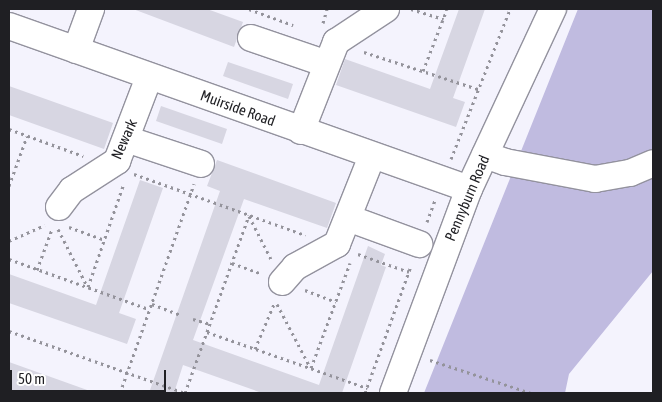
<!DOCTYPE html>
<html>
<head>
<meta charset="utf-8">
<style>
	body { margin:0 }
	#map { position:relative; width:662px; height:402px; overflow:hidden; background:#f4f3fd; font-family:"Asap Condensed",sans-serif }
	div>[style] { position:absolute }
	.green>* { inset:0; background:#c0bbe0 }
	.building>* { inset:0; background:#d7d6e2 }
	.path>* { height:3px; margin-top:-1.5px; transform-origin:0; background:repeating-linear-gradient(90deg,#94939b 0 2.5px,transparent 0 6.5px) }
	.roads { filter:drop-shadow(1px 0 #93929e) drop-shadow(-1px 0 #93929e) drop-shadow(0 1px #93929e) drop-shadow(0 -1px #93929e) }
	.minor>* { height:26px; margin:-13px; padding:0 13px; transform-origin:13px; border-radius:13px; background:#fff }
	span { translate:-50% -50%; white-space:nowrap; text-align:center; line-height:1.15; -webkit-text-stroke:4px #fff; paint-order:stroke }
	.street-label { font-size:15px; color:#1f1f23 }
	.frame { position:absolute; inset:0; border:10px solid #1f1f23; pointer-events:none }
	.scale { position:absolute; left:10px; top:370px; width:156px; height:22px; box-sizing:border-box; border:2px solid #1f1f23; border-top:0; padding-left:6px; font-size:15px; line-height:18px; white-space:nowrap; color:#1f1f23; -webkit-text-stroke:4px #fff; paint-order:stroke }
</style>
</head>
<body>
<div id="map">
	<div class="green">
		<div style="clip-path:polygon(578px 9px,653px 9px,653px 271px,569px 374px,565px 393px,424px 393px)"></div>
	</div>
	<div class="building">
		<div style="clip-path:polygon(133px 9px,207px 9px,243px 22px,234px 47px)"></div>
		<div style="clip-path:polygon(459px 9px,485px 9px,453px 98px,465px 102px,456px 127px,336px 85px,345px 59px,430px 89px)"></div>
		<div style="clip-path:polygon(228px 62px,293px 84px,288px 99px,223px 76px)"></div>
		<div style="clip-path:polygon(9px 86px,113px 123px,104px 149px,9px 115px)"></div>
		<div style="clip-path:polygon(161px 106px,227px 129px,222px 144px,156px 121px)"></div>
		<div style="clip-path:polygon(217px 160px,336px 203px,327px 228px,244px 199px,193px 340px,319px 385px,368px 246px,385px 254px,381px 265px,386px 267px,342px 393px,262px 393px,183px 365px,174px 393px,149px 393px,220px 191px,207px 186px)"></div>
		<div style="clip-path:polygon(140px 180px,163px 188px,119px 313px,136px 319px,127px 344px,9px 303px,9px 274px,96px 305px)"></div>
		<div style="clip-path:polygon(9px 362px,90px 391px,90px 393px,9px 391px)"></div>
	</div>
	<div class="path">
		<div style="left:249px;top:9px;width:47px;rotate:20deg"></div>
		<div style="left:411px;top:9px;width:34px;rotate:17deg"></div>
		<div style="left:323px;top:23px;width:15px;rotate:-74deg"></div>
		<div style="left:364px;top:52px;width:123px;rotate:18deg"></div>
		<div style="left:423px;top:71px;width:66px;rotate:-68.8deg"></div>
		<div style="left:9px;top:129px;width:79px;rotate:20deg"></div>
		<div style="left:451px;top:159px;width:161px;rotate:-68.5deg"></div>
		<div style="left:134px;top:174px;width:182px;rotate:19.6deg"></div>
		<div style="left:9px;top:186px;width:53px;rotate:-70.2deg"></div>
		<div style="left:249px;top:216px;width:48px;rotate:62.9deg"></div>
		<div style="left:427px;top:222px;width:23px;rotate:-70deg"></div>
		<div style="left:69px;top:227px;width:37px;rotate:20deg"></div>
		<div style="left:58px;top:229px;width:64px;rotate:63deg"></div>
		<div style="left:9px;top:241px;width:39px;rotate:-24deg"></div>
		<div style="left:358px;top:254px;width:54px;rotate:19.4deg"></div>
		<div style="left:9px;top:259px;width:149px;rotate:19.7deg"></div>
		<div style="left:232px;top:263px;width:32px;rotate:20deg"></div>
		<div style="left:37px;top:270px;width:44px;rotate:-69.9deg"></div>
		<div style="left:88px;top:287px;width:107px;rotate:-70.9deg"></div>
		<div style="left:305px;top:290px;width:33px;rotate:21deg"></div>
		<div style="left:152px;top:304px;width:30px;rotate:21deg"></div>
		<div style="left:277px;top:304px;width:71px;rotate:62.4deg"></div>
		<div style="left:193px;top:319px;width:18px;rotate:16deg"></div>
		<div style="left:9px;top:331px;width:187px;rotate:19.4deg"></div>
		<div style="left:207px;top:332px;width:170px;rotate:19.3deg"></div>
		<div style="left:255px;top:349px;width:49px;rotate:-67.1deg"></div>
		<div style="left:430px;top:360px;width:106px;rotate:18.1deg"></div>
		<div style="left:311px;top:368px;width:112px;rotate:-69.6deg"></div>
		<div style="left:120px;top:393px;width:222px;rotate:-70.5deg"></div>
		<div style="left:185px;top:393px;width:189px;rotate:-70.2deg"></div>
		<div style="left:365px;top:393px;width:135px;rotate:-70.1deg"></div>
	</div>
	<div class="roads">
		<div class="minor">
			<div style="left:9px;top:26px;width:488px;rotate:19.5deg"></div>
			<div style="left:251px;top:38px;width:80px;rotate:18.9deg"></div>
			<div style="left:76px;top:50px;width:44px;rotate:-69.9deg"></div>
			<div style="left:301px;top:131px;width:96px;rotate:-68.5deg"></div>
			<div style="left:336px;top:42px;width:60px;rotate:-33.4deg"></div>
			<div style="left:126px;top:139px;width:79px;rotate:18.4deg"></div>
			<div style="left:485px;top:155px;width:21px;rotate:19deg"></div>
			<div style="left:505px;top:162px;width:92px;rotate:10.7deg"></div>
			<div style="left:595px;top:179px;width:36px;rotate:-10deg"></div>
			<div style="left:630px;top:173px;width:25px;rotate:-23deg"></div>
			<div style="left:59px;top:207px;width:21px;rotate:-53deg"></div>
			<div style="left:72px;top:190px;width:54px;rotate:-32.8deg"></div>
			<div style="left:117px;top:161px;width:90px;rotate:-69.1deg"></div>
			<div style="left:348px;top:218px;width:76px;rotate:20.1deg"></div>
			<div style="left:282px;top:282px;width:20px;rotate:-49deg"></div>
			<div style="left:295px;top:267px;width:48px;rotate:-28.7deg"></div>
			<div style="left:337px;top:244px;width:95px;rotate:-68.3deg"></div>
			<div style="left:393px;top:393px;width:218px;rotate:-69.6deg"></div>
			<div style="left:469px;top:189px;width:199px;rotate:-65deg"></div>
		</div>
	</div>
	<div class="street-label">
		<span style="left:238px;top:108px;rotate:20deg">Muirside Road</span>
		<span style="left:124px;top:139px;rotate:-66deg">Newark</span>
		<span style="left:467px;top:198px;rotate:-67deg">Pennyburn Road</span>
	</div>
	<div class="frame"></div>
	<div class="scale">50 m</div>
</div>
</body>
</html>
